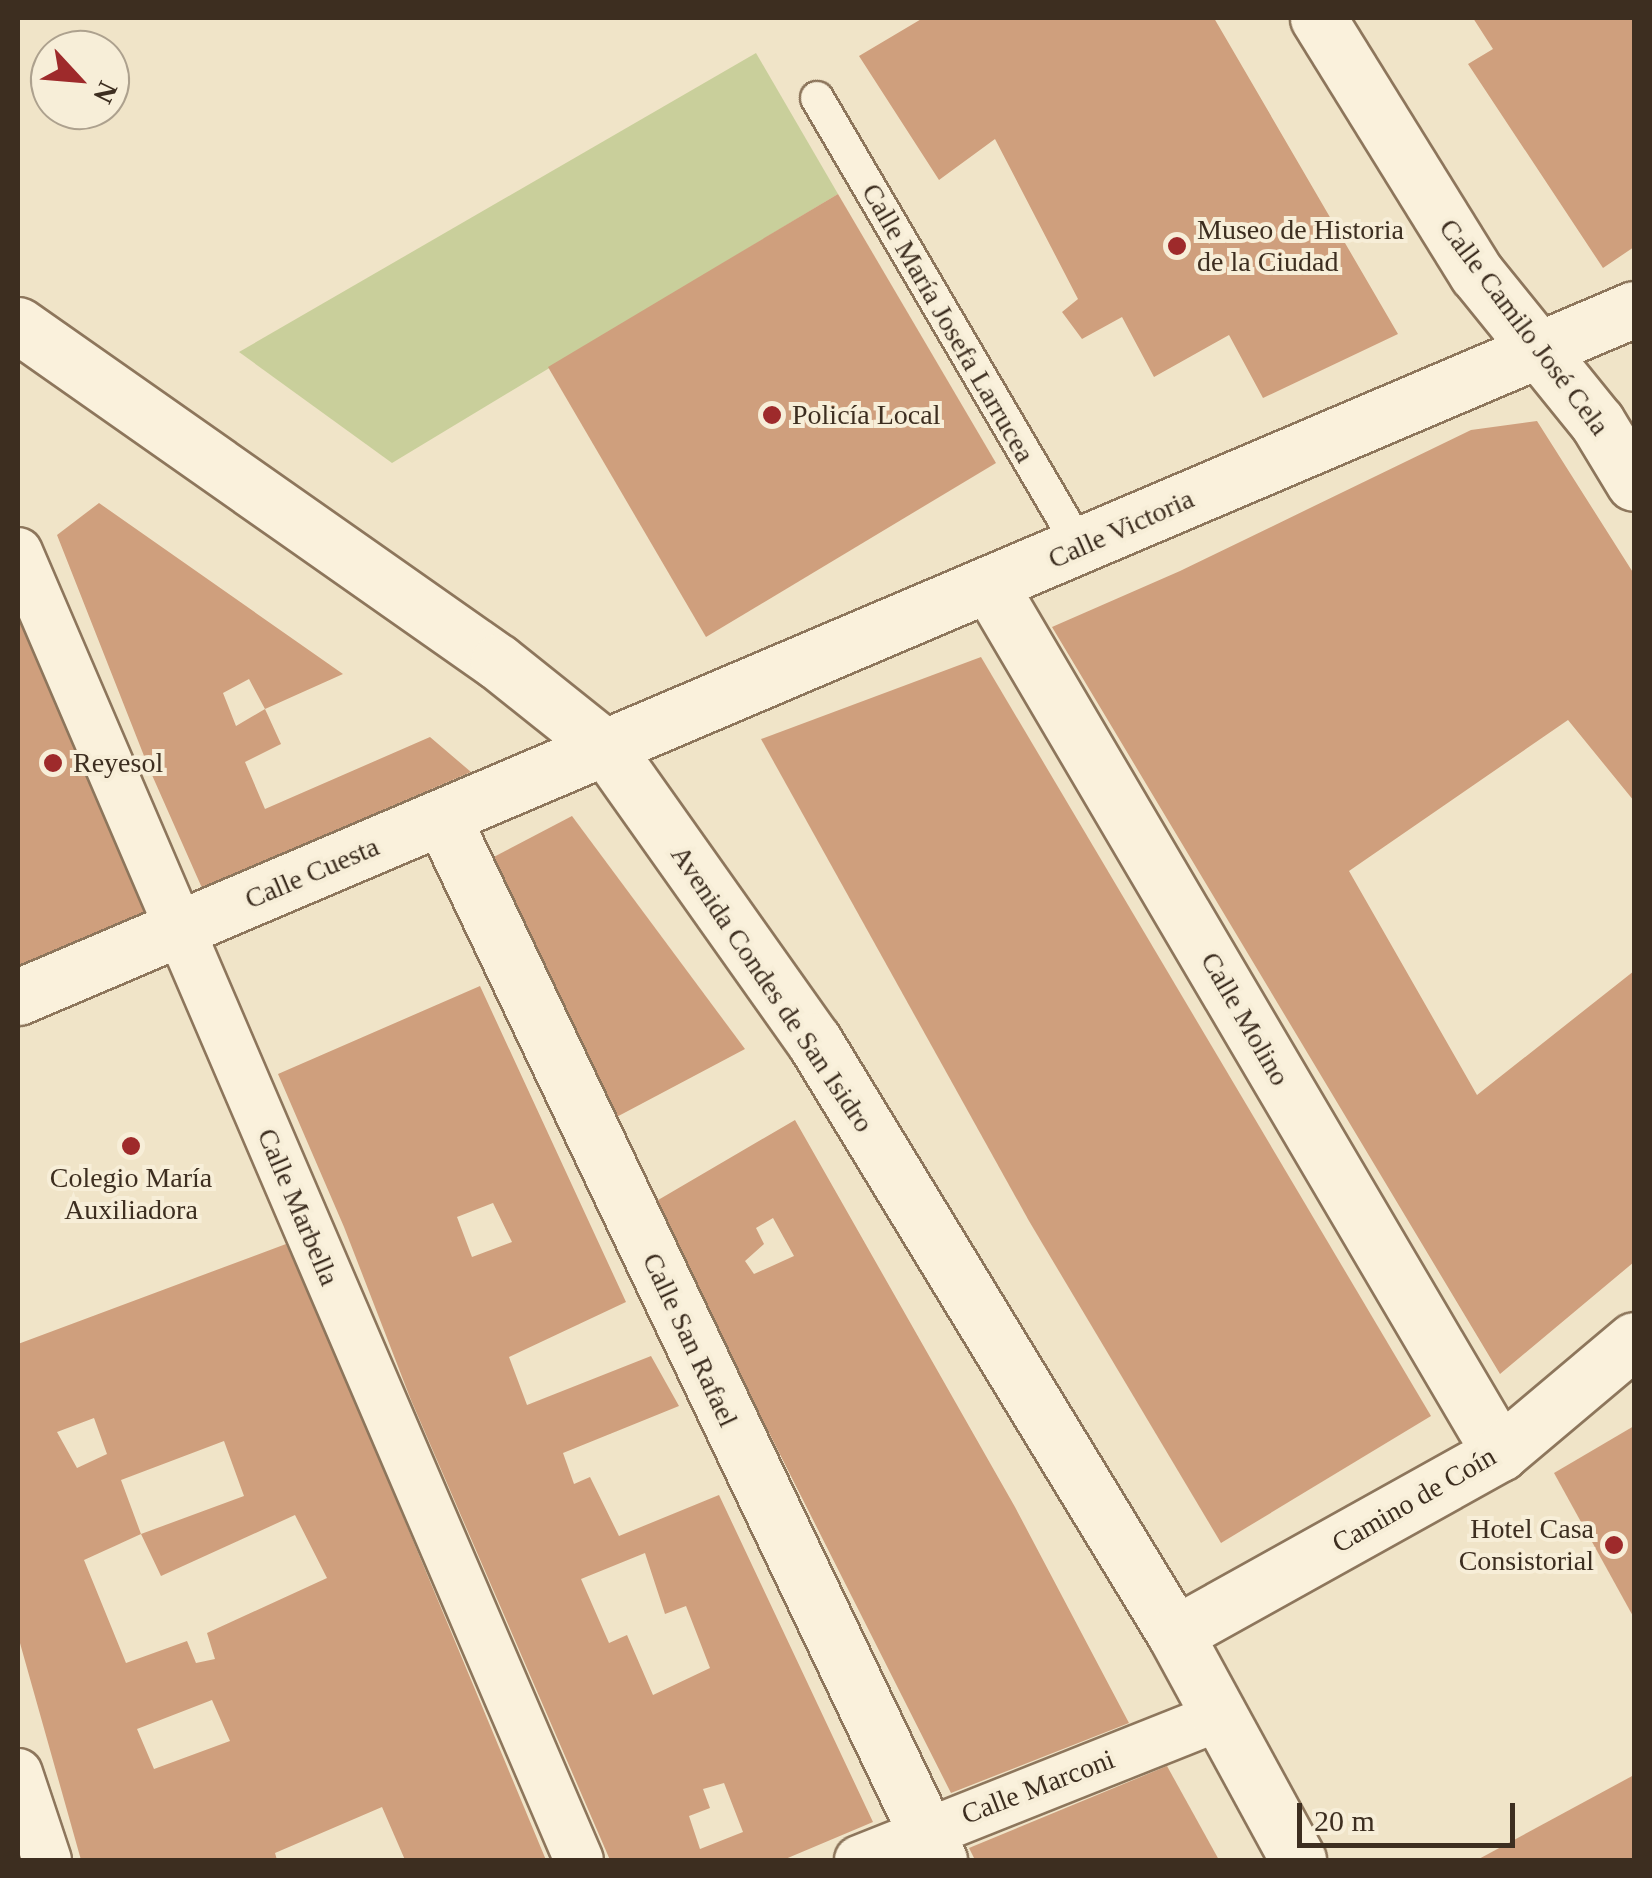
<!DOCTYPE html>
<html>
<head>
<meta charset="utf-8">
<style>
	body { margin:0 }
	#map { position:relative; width:1652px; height:1878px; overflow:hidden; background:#f0e4c8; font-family:"Times New Roman",serif }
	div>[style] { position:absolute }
	.green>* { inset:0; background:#c9cf9b }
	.building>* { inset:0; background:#cf9f7d }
	.roads { filter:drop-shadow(2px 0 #8d765c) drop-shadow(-2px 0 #8d765c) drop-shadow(0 2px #8d765c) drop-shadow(0 -2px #8d765c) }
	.service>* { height:32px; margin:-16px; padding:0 16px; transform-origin:16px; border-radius:16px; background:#faf1dc }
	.pedestrian>* { height:48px; margin:-24px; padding:0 24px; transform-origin:24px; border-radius:24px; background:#faf1dc }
	.minor>* { height:55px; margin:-27.5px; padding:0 27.5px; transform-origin:27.5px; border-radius:27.5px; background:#faf1dc }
	.dots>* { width:28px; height:28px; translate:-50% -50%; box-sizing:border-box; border:5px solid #f7eed8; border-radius:50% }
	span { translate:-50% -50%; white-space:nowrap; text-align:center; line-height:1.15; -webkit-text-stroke:8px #f7eed8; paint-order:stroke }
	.poi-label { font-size:28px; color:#3d2e20 }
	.left { translate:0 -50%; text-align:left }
	.right { translate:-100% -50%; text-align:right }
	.street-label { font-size:28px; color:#3d2e20 }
	.frame { position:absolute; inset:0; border:20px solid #3d2e20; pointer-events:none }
	.north { position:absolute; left:30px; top:30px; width:100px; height:100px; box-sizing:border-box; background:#f7eed8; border:2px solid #ada18e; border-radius:50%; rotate:116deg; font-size:28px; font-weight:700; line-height:40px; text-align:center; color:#3d2e20 }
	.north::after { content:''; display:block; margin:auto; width:35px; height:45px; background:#9e2a2b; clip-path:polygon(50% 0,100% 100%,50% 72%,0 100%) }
	.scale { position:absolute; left:1297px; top:1803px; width:218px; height:45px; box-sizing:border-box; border:5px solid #3d2e20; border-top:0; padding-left:12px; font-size:30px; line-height:35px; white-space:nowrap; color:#3d2e20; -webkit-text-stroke:8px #f7eed8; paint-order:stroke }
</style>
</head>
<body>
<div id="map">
	<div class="green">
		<div style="clip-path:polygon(756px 53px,838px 194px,392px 463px,239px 352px)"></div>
	</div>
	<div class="building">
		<div style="clip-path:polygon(923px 18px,1214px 18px,1398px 334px,1263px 398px,1229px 335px,1154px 377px,1122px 317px,1082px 339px,1062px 312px,1078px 299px,995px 139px,939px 180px,859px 56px)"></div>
		<div style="clip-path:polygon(1473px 18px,1634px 18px,1634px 247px,1603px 268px,1468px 64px,1493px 49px)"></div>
		<div style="clip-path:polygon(838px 194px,996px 463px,706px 637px,548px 367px)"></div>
		<div style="clip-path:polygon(1537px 421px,1634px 574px,1634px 801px,1568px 720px,1349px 871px,1477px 1095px,1634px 971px,1634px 1262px,1500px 1374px,1052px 627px,1180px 571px,1471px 430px)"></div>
		<div style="clip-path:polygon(99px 503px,343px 674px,265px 709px,249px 679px,223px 693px,236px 726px,265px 709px,281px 744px,245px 762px,265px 809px,430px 737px,471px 772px,202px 888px,148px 766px,57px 535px)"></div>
		<div style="clip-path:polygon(18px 598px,152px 913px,18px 970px)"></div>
		<div style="clip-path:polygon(981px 657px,1431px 1416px,1221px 1543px,1029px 1221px,761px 739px)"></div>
		<div style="clip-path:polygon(572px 816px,745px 1049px,609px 1121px,488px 860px)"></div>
		<div style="clip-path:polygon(evenodd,480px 986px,626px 1302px,509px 1357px,527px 1405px,651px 1356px,679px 1406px,563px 1453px,574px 1484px,590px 1477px,619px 1536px,719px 1495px,873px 1822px,783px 1860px,610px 1860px,411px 1400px,344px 1227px,278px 1074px,480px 986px,493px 1203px,512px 1242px,472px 1257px,457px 1217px,493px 1203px,480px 986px,645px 1553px,665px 1614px,686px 1606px,710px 1668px,653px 1695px,627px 1635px,609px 1643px,581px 1579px,645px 1553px,480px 986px,724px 1783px,743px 1832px,700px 1849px,689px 1816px,710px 1808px,703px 1789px,724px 1783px)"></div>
		<div style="clip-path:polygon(evenodd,795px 1120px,1015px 1507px,1129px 1723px,951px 1793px,653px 1203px,795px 1120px,773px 1218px,794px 1256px,754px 1274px,745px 1261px,764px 1244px,756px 1228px,773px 1218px)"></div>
		<div style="clip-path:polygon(evenodd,286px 1244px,340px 1365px,546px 1860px,405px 1860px,382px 1807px,275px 1853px,277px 1860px,81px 1860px,18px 1636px,18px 1344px,286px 1244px,94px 1418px,107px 1454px,77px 1468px,57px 1432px,94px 1418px,286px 1244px,224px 1441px,244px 1496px,141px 1534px,121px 1480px,224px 1441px,286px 1244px,295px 1515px,327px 1578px,207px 1633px,215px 1659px,196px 1663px,187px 1641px,126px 1663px,84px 1560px,141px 1534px,161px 1576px,295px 1515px,286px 1244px,212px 1700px,230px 1741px,154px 1769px,137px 1729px,212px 1700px)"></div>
		<div style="clip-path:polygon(1634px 1426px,1634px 1618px,1554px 1473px)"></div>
		<div style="clip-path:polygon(1167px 1766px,1219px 1860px,975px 1860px,969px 1848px)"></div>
		<div style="clip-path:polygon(1634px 1775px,1634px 1860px,1477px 1860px)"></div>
	</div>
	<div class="roads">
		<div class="service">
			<div style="left:817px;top:98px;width:520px;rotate:59.64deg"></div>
		</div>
		<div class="pedestrian">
			<div style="left:18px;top:552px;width:1423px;rotate:66.79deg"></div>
			<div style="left:18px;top:1773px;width:92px;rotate:71.6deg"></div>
			<div style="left:859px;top:1860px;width:389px;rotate:-21.7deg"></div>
		</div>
		<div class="minor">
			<div style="left:1318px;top:18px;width:301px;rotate:58.2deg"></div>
			<div style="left:1477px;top:274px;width:191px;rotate:51deg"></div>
			<div style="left:1597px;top:422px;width:71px;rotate:58.8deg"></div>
			<div style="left:18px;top:325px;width:586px;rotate:35.07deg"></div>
			<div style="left:498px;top:662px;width:139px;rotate:38.6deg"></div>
			<div style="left:607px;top:749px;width:358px;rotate:54.7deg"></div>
			<div style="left:814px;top:1041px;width:694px;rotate:58.67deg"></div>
			<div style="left:1175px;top:1634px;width:257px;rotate:61.4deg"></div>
			<div style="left:990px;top:586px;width:1006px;rotate:59.53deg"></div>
			<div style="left:443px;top:819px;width:1153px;rotate:64.52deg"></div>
			<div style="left:18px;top:997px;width:1756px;rotate:-23.06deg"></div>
			<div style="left:1175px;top:1634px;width:372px;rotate:-29.1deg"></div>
			<div style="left:1500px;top:1453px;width:175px;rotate:-40.1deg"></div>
		</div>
	</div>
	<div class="dots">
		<div style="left:1177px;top:246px;background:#9e2a2b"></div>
		<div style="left:772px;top:415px;background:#9e2a2b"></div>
		<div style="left:53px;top:763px;background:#9e2a2b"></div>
		<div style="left:131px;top:1146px;background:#9e2a2b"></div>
		<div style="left:1614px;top:1545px;background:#9e2a2b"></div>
	</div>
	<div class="poi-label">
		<span class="left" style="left:1197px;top:246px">Museo de Historia<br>de la Ciudad</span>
		<span class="left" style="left:792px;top:415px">Policía Local</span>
		<span class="left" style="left:73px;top:763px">Reyesol</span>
		<span style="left:131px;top:1194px">Colegio María<br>Auxiliadora</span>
		<span class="right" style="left:1594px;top:1545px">Hotel Casa<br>Consistorial</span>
	</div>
	<div class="street-label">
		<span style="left:948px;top:323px;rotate:60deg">Calle María Josefa Larrucea</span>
		<span style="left:1524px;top:327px;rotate:53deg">Calle Camilo José Cela</span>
		<span style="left:1121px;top:529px;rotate:-24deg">Calle Victoria</span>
		<span style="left:312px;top:873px;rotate:-23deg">Calle Cuesta</span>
		<span style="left:772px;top:989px;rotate:56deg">Avenida Condes de San Isidro</span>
		<span style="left:1245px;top:1019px;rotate:60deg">Calle Molino</span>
		<span style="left:298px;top:1207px;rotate:67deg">Calle Marbella</span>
		<span style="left:690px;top:1340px;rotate:65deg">Calle San Rafael</span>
		<span style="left:1414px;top:1500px;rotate:-30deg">Camino de Coín</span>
		<span style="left:1038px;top:1787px;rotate:-21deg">Calle Marconi</span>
	</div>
	<div class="frame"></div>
	<div class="north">N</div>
	<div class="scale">20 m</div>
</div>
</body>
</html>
